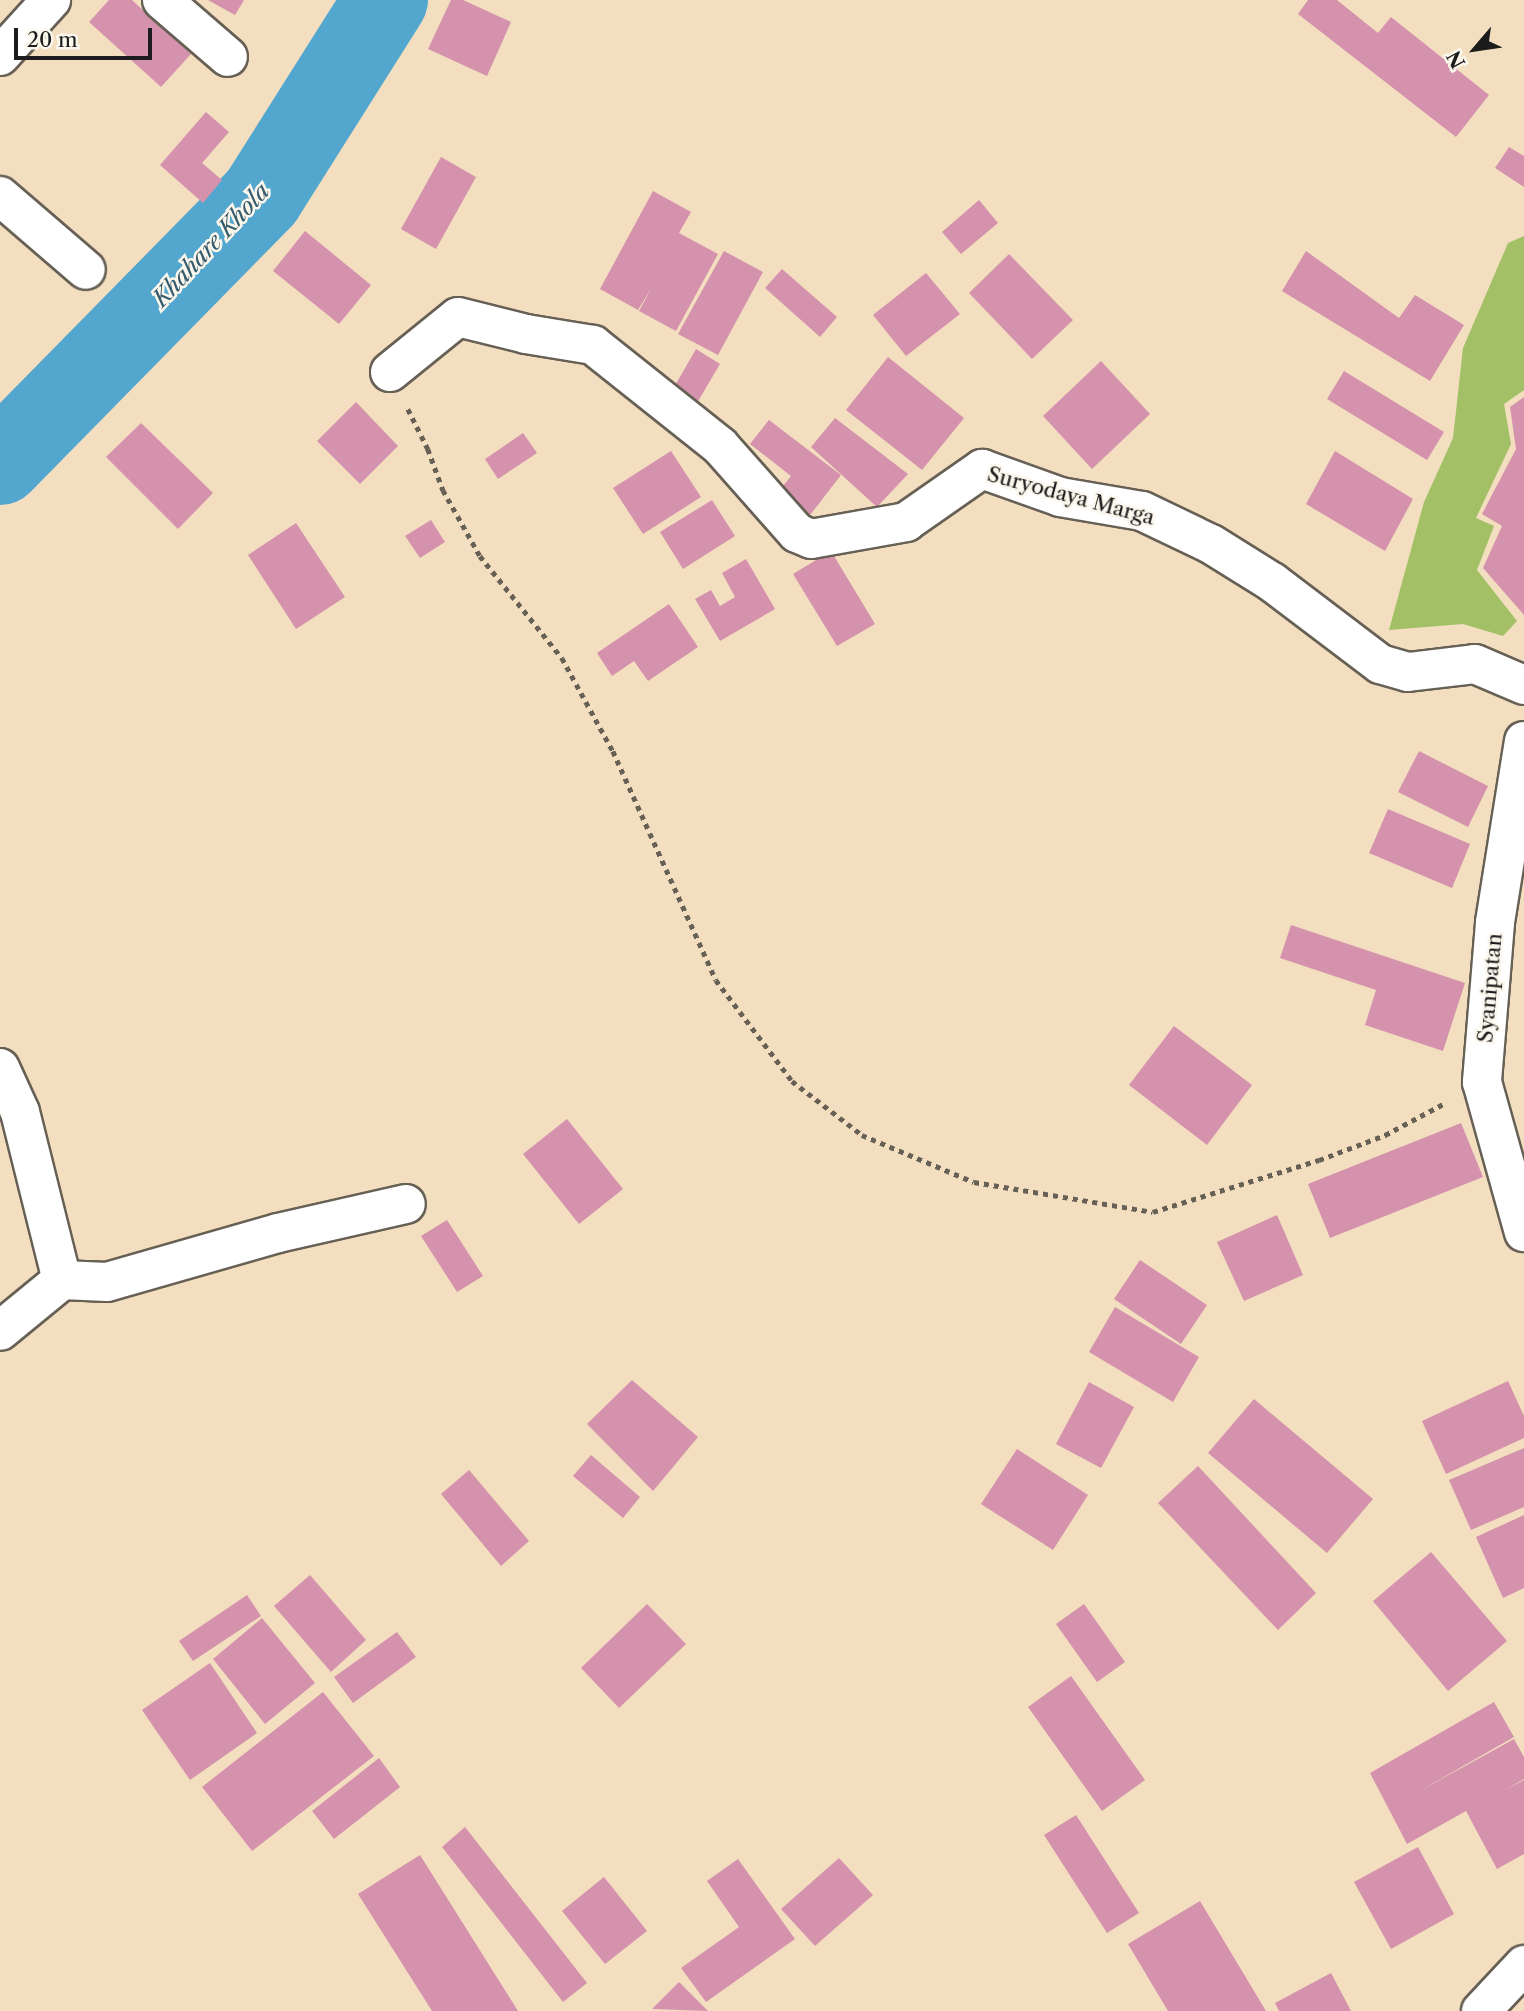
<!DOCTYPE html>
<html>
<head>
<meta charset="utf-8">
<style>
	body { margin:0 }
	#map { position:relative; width:1524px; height:2011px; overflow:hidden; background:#f3dec0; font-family:"Libre Caslon Text",serif }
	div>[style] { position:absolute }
	.green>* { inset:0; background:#a3c067 }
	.river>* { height:84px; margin:-42px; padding:0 42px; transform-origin:42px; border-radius:42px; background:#53a7cf }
	.building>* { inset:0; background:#d492ac }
	.path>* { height:4.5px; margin-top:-2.25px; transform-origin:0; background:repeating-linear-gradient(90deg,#676055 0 5px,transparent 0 10px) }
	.roads { filter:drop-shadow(2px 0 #676055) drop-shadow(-2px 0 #676055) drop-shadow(0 2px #676055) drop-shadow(0 -2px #676055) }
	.minor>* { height:38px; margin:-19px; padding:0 19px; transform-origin:19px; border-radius:19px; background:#fff }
	.secondary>* { height:38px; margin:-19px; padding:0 19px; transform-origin:19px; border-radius:19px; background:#fff }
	span { translate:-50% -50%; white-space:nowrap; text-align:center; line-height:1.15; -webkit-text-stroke:5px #fbf7ec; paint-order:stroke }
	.street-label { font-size:21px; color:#1c1c1c }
	.water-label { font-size:23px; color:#355b6d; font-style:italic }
	.north { position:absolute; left:1440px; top:14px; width:70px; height:70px; -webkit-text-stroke:5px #fbf7ec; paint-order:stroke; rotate:241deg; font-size:19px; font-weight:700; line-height:28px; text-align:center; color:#1c1c1c }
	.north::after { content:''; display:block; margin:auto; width:24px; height:32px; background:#1c1c1c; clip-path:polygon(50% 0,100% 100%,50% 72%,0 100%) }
	.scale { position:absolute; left:14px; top:28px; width:138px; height:32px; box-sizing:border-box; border:4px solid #1c1c1c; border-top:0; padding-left:9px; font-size:21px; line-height:24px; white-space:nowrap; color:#1c1c1c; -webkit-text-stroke:5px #fbf7ec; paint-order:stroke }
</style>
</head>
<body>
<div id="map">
	<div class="green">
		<div style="clip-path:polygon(1524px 236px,1524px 390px,1504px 404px,1511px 444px,1476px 518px,1494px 526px,1477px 570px,1517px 621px,1503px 636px,1463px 624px,1389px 630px,1424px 502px,1453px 438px,1463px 348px,1508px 243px)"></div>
	</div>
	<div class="river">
		<div style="left:0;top:463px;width:374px;rotate:-45.5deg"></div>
		<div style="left:262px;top:196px;width:232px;rotate:-57.7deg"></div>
	</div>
	<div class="building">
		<div style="clip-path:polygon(109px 0,132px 0,191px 54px,161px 87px,89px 22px)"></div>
		<div style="clip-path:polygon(208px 0,244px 0,235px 15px)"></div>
		<div style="clip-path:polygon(451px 0,463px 0,511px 22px,487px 76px,428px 49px)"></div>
		<div style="clip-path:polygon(1308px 0,1337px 0,1378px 33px,1391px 17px,1489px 95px,1456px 137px,1298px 14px)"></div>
		<div style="clip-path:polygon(206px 112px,229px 132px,202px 163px,222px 180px,203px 203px,160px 165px)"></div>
		<div style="clip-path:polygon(1509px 147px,1524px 156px,1524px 187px,1495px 168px)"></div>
		<div style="clip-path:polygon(441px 157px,476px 177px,436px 249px,401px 229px)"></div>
		<div style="clip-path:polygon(653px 191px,691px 212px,679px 233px,718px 254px,676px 331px,639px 311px,652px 287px,638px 310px,600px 289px)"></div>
		<div style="clip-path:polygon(979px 200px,998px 223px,961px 254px,942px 232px)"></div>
		<div style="clip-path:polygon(305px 231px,371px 285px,339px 324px,273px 271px)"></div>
		<div style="clip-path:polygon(724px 251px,763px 272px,718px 355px,678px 334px)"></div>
		<div style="clip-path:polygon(1306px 251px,1399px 318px,1415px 295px,1464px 325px,1430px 381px,1282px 291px)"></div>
		<div style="clip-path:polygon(1009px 254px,1073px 320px,1032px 359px,969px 293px)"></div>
		<div style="clip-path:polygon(782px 269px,837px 317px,820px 337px,765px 288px)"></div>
		<div style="clip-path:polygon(926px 273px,960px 314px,906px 356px,873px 315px)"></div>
		<div style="clip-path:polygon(696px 349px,720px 364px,697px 403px,673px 389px)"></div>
		<div style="clip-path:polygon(888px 357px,964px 418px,922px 470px,846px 410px)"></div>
		<div style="clip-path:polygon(1101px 361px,1150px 414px,1092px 469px,1043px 416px)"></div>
		<div style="clip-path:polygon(1344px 371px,1444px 432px,1427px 460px,1327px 399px)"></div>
		<div style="clip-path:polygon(1524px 397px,1524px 615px,1483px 568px,1502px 526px,1482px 514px,1516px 449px,1510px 407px)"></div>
		<div style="clip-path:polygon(356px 402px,398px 446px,360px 484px,317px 441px)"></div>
		<div style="clip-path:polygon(835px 418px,908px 474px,877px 507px,811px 447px)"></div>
		<div style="clip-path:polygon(769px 420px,841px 475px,807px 519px,776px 495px,791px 476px,750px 444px)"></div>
		<div style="clip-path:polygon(141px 423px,213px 493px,178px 529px,106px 457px)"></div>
		<div style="clip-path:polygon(523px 433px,537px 453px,498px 479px,485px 459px)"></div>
		<div style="clip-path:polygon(671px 451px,701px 497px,643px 534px,613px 488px)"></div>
		<div style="clip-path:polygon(1335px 451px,1413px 499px,1385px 551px,1306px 504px)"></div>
		<div style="clip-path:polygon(712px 500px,735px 536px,683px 569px,660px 532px)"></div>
		<div style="clip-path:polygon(431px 520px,445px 542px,420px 558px,405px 536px)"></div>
		<div style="clip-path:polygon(296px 523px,345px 597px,296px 629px,248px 555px)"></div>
		<div style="clip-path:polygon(831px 551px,875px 624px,837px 646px,793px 574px)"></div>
		<div style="clip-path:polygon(746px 559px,775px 609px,720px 641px,695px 599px,711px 590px,720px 606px,735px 597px,722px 573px)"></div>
		<div style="clip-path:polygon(669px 604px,698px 647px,648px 681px,634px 661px,612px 676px,597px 653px)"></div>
		<div style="clip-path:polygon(1419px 751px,1488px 786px,1468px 827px,1398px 792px)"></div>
		<div style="clip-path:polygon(1388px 809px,1470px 844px,1452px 888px,1369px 853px)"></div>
		<div style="clip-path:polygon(1291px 925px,1465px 983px,1443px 1051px,1365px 1025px,1376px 990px,1280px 958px)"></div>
		<div style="clip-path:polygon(1174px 1026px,1252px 1085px,1207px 1145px,1129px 1085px)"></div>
		<div style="clip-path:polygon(567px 1119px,623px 1189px,579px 1224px,523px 1154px)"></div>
		<div style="clip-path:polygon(1461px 1123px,1483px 1177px,1330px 1238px,1308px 1184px)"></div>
		<div style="clip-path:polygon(1277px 1215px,1303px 1275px,1244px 1301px,1217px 1242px)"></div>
		<div style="clip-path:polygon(447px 1220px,483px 1276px,457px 1292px,421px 1236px)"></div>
		<div style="clip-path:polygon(1140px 1260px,1207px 1305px,1181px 1344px,1114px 1299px)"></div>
		<div style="clip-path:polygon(1115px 1307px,1199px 1357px,1173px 1402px,1089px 1352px)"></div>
		<div style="clip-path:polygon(632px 1380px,698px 1437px,653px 1491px,587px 1424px)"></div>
		<div style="clip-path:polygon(1508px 1381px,1524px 1416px,1524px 1438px,1446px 1474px,1422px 1421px)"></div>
		<div style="clip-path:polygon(1089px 1382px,1134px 1407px,1101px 1468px,1056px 1444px)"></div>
		<div style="clip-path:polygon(1254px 1399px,1373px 1499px,1327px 1553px,1208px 1453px)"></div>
		<div style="clip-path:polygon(1524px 1448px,1524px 1507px,1471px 1530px,1449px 1480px)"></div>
		<div style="clip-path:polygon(1017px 1449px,1088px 1495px,1053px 1550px,981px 1504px)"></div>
		<div style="clip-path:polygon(591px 1455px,640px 1497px,623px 1518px,573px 1476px)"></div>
		<div style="clip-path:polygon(1198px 1466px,1316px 1593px,1278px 1630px,1158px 1503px)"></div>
		<div style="clip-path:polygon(469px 1470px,529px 1541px,501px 1566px,441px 1494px)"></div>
		<div style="clip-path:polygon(1524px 1515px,1524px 1588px,1503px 1598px,1476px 1537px)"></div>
		<div style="clip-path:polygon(1431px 1552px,1507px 1641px,1448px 1691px,1373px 1601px)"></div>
		<div style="clip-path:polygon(310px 1575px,366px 1640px,331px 1672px,274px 1606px)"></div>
		<div style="clip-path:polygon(247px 1595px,261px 1616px,193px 1661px,179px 1641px)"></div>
		<div style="clip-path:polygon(647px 1604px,686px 1644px,619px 1708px,581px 1668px)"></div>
		<div style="clip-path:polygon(1084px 1604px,1125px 1662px,1097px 1682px,1056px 1624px)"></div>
		<div style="clip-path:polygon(262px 1618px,315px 1683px,265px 1724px,213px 1659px)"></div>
		<div style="clip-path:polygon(397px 1632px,416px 1657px,353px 1703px,334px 1677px)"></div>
		<div style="clip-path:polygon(210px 1663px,257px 1733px,190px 1780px,142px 1710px)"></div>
		<div style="clip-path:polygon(1071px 1676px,1145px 1780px,1102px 1811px,1028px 1707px)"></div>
		<div style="clip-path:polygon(323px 1692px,374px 1756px,252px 1851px,202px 1787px)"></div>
		<div style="clip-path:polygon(1494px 1702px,1514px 1737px,1416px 1793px,1514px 1739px,1524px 1757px,1524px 1779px,1505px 1790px,1524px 1780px,1524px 1854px,1497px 1869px,1466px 1811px,1407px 1844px,1370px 1773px)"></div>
		<div style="clip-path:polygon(379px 1758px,400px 1787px,334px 1839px,312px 1811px)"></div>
		<div style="clip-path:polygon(1076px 1815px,1139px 1913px,1107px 1933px,1044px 1835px)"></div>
		<div style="clip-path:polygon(465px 1827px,587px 1983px,563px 2002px,442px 1847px)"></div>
		<div style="clip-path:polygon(1418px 1847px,1454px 1914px,1391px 1949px,1354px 1882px)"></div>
		<div style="clip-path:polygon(420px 1855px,518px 2011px,432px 2011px,358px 1894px)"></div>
		<div style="clip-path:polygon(839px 1858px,873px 1895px,815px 1946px,781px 1909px)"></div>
		<div style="clip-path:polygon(738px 1859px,795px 1939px,706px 2002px,681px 1968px,739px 1927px,707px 1881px)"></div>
		<div style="clip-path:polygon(604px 1877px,647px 1931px,605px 1964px,562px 1911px)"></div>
		<div style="clip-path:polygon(1200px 1901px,1266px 2011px,1168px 2011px,1128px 1944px)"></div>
		<div style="clip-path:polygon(1331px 1973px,1351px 2011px,1279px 2011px,1275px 2003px)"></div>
		<div style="clip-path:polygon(679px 1982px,708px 2011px,652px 2009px)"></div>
	</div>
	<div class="path">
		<div style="left:408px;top:409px;width:45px;rotate:63.4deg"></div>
		<div style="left:428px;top:449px;width:44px;rotate:69.9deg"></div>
		<div style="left:443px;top:490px;width:76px;rotate:60.7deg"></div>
		<div style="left:480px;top:556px;width:131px;rotate:51.2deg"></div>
		<div style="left:562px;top:658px;width:106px;rotate:61.3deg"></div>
		<div style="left:613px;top:751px;width:251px;rotate:65.8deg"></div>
		<div style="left:716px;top:980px;width:126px;rotate:53deg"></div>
		<div style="left:792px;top:1081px;width:88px;rotate:37.6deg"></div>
		<div style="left:862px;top:1135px;width:121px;rotate:22.8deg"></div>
		<div style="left:974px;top:1182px;width:181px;rotate:9.5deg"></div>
		<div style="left:1153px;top:1212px;width:174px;rotate:-17.4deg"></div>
		<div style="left:1319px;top:1160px;width:71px;rotate:-20.7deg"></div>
		<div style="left:1385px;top:1135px;width:68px;rotate:-28.1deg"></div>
	</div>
	<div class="roads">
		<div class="minor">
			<div style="left:162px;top:0;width:87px;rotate:40.8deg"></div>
			<div style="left:0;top:56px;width:76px;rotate:-47.7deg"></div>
			<div style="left:0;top:196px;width:113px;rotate:40.7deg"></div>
			<div style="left:390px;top:372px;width:87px;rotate:-39deg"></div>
			<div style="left:458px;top:317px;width:70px;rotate:14deg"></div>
			<div style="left:526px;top:334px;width:68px;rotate:9.3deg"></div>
			<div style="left:593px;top:345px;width:162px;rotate:38.5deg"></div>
			<div style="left:720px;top:446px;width:116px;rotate:48.5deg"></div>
			<div style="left:797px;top:533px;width:15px;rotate:23deg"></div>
			<div style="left:811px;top:539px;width:97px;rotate:-10.1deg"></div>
			<div style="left:906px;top:522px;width:93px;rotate:-34.9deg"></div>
			<div style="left:982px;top:469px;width:83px;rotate:19.7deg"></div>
			<div style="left:1060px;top:497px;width:83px;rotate:9.7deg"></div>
			<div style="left:1142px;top:511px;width:76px;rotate:25.6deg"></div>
			<div style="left:1211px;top:544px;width:72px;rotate:31.9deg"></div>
			<div style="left:1272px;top:582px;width:136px;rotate:37.2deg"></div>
			<div style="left:1380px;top:664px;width:29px;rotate:16deg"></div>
			<div style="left:1408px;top:672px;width:67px;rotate:-6.8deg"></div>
			<div style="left:1475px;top:664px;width:53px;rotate:23.2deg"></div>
			<div style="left:0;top:1068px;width:48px;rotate:65.6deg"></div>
			<div style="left:20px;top:1112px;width:173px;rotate:76deg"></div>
			<div style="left:62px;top:1280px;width:80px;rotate:140.6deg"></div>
			<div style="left:62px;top:1280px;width:45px;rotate:2.5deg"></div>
			<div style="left:107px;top:1282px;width:178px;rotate:-16deg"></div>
			<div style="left:278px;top:1233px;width:131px;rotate:-12.8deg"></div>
		</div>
		<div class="secondary">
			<div style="left:1524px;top:741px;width:184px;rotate:99.1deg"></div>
			<div style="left:1495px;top:923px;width:160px;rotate:94.7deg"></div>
			<div style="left:1482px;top:1082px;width:156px;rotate:74.4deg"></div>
			<div style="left:1481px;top:2011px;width:63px;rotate:-46.9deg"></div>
		</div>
	</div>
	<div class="street-label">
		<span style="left:1071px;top:496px;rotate:15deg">Suryodaya Marga</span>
		<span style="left:1490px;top:988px;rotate:-85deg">Syanipatan</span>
	</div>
	<div class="water-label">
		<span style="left:211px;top:245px;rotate:-47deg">Khahare Khola</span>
	</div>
	<div class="north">N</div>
	<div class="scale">20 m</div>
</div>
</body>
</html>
